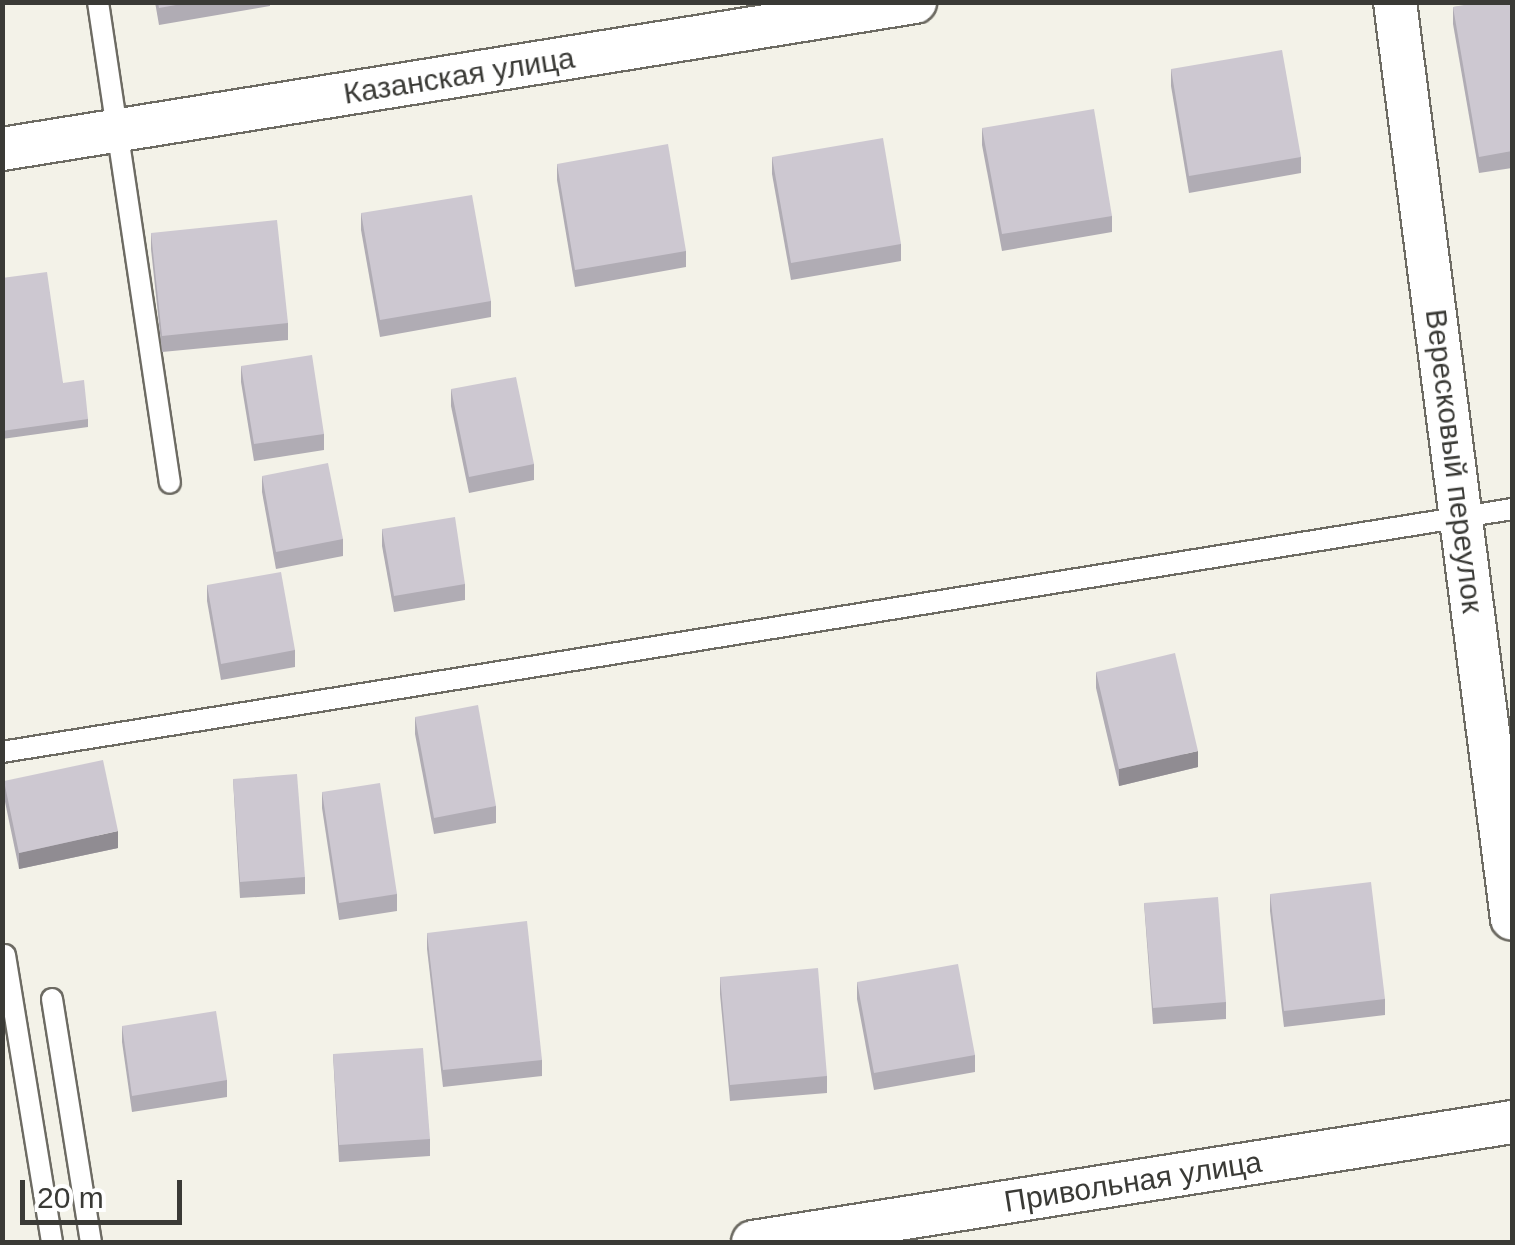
<!DOCTYPE html>
<html>
<head>
<meta charset="utf-8">
<style>
	body { margin:0 }
	#map { position:relative; width:1515px; height:1245px; overflow:hidden; background:#f3f2e8; font-family:Helvetica,sans-serif }
	div>[style] { position:absolute }
	.roads { filter:drop-shadow(2px 0 #6d6b63) drop-shadow(-2px 0 #6d6b63) drop-shadow(0 2px #6d6b63) drop-shadow(0 -2px #6d6b63) }
	.service>* { height:20px; margin:-10px; padding:0 10px; transform-origin:10px; border-radius:10px; background:#fff }
	.minor>* { height:42px; margin:-21px; padding:0 21px; transform-origin:21px; border-radius:21px; background:#fff }
	.wall>* { inset:0; background:#b0acb4 }
	.shaded-wall>* { inset:0; background:#908c92 }
	.building>* { inset:0; background:#cdc8d1 }
	span { translate:-50% -50%; white-space:nowrap; text-align:center; line-height:1.15; -webkit-text-stroke:8px #fff; paint-order:stroke }
	.street-label { font-size:30px; color:#3a3a36 }
	.frame { position:absolute; inset:0; border:5px solid #3a3a36; pointer-events:none }
	.scale { position:absolute; left:20px; top:1180px; width:162px; height:45px; box-sizing:border-box; border:5px solid #3a3a36; border-top:0; padding-left:12px; font-size:30px; line-height:35px; white-space:nowrap; color:#3a3a36; -webkit-text-stroke:8px #fff; paint-order:stroke }
</style>
</head>
<body>
<div id="map">
	<div class="roads">
		<div class="service">
			<div style="left:98px;top:2px;width:486px;rotate:81.5deg"></div>
			<div style="left:2px;top:752px;width:1529px;rotate:-9.14deg"></div>
			<div style="left:5px;top:955px;width:291px;rotate:80.7deg"></div>
			<div style="left:52px;top:999px;width:246px;rotate:80.9deg"></div>
		</div>
		<div class="minor">
			<div style="left:1395px;top:2px;width:924px;rotate:82.73deg"></div>
			<div style="left:2px;top:149px;width:925px;rotate:-9.15deg"></div>
			<div style="left:753px;top:1242px;width:768px;rotate:-8.98deg"></div>
		</div>
	</div>
	<div class="wall">
		<div style="clip-path:polygon(155px 2px,270px 2px,270px 6px,159px 25px)"></div>
		<div style="clip-path:polygon(1512px 2px,1512px 168px,1479px 173px,1453px 24px,1453px 7px)"></div>
		<div style="clip-path:polygon(1171px 69px,1301px 157px,1301px 173px,1189px 193px,1171px 86px)"></div>
		<div style="clip-path:polygon(982px 128px,1112px 216px,1112px 232px,1002px 251px,982px 145px)"></div>
		<div style="clip-path:polygon(772px 157px,901px 244px,901px 261px,791px 280px,772px 174px)"></div>
		<div style="clip-path:polygon(557px 164px,686px 251px,686px 267px,575px 287px,557px 180px)"></div>
		<div style="clip-path:polygon(361px 213px,491px 301px,491px 317px,380px 337px,361px 230px)"></div>
		<div style="clip-path:polygon(151px 233px,288px 323px,288px 340px,162px 352px,151px 249px)"></div>
		<div style="clip-path:polygon(2px 278px,63px 383px,88px 419px,88px 427px,2px 439px)"></div>
		<div style="clip-path:polygon(241px 366px,324px 434px,324px 450px,254px 461px,241px 382px)"></div>
		<div style="clip-path:polygon(451px 389px,534px 464px,534px 480px,469px 493px,451px 406px)"></div>
		<div style="clip-path:polygon(262px 476px,343px 539px,343px 556px,276px 569px,262px 492px)"></div>
		<div style="clip-path:polygon(382px 529px,465px 584px,465px 600px,394px 612px,382px 546px)"></div>
		<div style="clip-path:polygon(207px 585px,295px 650px,295px 667px,221px 680px,207px 601px)"></div>
		<div style="clip-path:polygon(1096px 672px,1198px 767px,1119px 786px,1096px 688px)"></div>
		<div style="clip-path:polygon(415px 717px,496px 806px,496px 823px,434px 834px,415px 734px)"></div>
		<div style="clip-path:polygon(233px 779px,305px 877px,305px 894px,240px 898px)"></div>
		<div style="clip-path:polygon(4px 781px,118px 848px,19px 869px,4px 797px)"></div>
		<div style="clip-path:polygon(322px 792px,397px 894px,397px 911px,339px 920px,322px 808px)"></div>
		<div style="clip-path:polygon(1270px 894px,1385px 999px,1385px 1015px,1284px 1027px,1270px 911px)"></div>
		<div style="clip-path:polygon(1144px 903px,1226px 1002px,1226px 1019px,1153px 1024px)"></div>
		<div style="clip-path:polygon(427px 933px,542px 1060px,542px 1076px,443px 1087px,427px 949px)"></div>
		<div style="clip-path:polygon(720px 977px,827px 1076px,827px 1093px,730px 1101px,720px 994px)"></div>
		<div style="clip-path:polygon(857px 982px,975px 1055px,975px 1072px,874px 1090px,857px 999px)"></div>
		<div style="clip-path:polygon(122px 1026px,227px 1080px,227px 1097px,132px 1112px,122px 1042px)"></div>
		<div style="clip-path:polygon(333px 1054px,430px 1139px,430px 1156px,339px 1162px)"></div>
		<div style="clip-path:polygon(2px 1179px,5px 1192px,5px 1209px,2px 1209px)"></div>
	</div>
	<div class="shaded-wall">
		<div style="clip-path:polygon(1198px 751px,1198px 767px,1119px 786px,1119px 769px)"></div>
		<div style="clip-path:polygon(118px 831px,118px 848px,19px 869px,19px 853px)"></div>
	</div>
	<div class="building">
		<div style="clip-path:polygon(158px 2px,193px 2px,159px 8px)"></div>
		<div style="clip-path:polygon(1480px 2px,1512px 2px,1512px 151px,1479px 157px,1453px 7px)"></div>
		<div style="clip-path:polygon(1282px 50px,1301px 157px,1189px 176px,1171px 69px)"></div>
		<div style="clip-path:polygon(1094px 109px,1112px 216px,1002px 234px,982px 128px)"></div>
		<div style="clip-path:polygon(883px 138px,901px 244px,791px 263px,772px 157px)"></div>
		<div style="clip-path:polygon(668px 144px,686px 251px,575px 270px,557px 164px)"></div>
		<div style="clip-path:polygon(472px 195px,491px 301px,380px 320px,361px 213px)"></div>
		<div style="clip-path:polygon(277px 220px,288px 323px,162px 336px,151px 233px)"></div>
		<div style="clip-path:polygon(47px 272px,63px 383px,84px 380px,88px 419px,2px 431px,2px 278px)"></div>
		<div style="clip-path:polygon(312px 355px,324px 434px,254px 444px,241px 366px)"></div>
		<div style="clip-path:polygon(516px 377px,534px 464px,469px 477px,451px 389px)"></div>
		<div style="clip-path:polygon(328px 463px,343px 539px,276px 552px,262px 476px)"></div>
		<div style="clip-path:polygon(455px 517px,465px 584px,394px 596px,382px 529px)"></div>
		<div style="clip-path:polygon(281px 572px,295px 650px,221px 664px,207px 585px)"></div>
		<div style="clip-path:polygon(1175px 653px,1198px 751px,1119px 769px,1096px 672px)"></div>
		<div style="clip-path:polygon(478px 705px,496px 806px,434px 818px,415px 717px)"></div>
		<div style="clip-path:polygon(103px 760px,118px 831px,19px 853px,4px 781px)"></div>
		<div style="clip-path:polygon(297px 774px,305px 877px,240px 882px,233px 779px)"></div>
		<div style="clip-path:polygon(380px 783px,397px 894px,339px 903px,322px 792px)"></div>
		<div style="clip-path:polygon(1371px 882px,1385px 999px,1284px 1011px,1270px 894px)"></div>
		<div style="clip-path:polygon(1218px 897px,1226px 1002px,1153px 1008px,1144px 903px)"></div>
		<div style="clip-path:polygon(527px 921px,542px 1060px,443px 1070px,427px 933px)"></div>
		<div style="clip-path:polygon(958px 964px,975px 1055px,874px 1073px,857px 982px)"></div>
		<div style="clip-path:polygon(818px 968px,827px 1076px,730px 1085px,720px 977px)"></div>
		<div style="clip-path:polygon(216px 1011px,227px 1080px,132px 1096px,122px 1026px)"></div>
		<div style="clip-path:polygon(423px 1048px,430px 1139px,339px 1145px,333px 1054px)"></div>
	</div>
	<div class="street-label">
		<span style="left:459px;top:76px;rotate:-9deg">Казанская улица</span>
		<span style="left:1454px;top:461px;rotate:83deg">Вересковый переулок</span>
		<span style="left:1133px;top:1182px;rotate:-9deg">Привольная улица</span>
	</div>
	<div class="frame"></div>
	<div class="scale">20 m</div>
</div>
</body>
</html>
